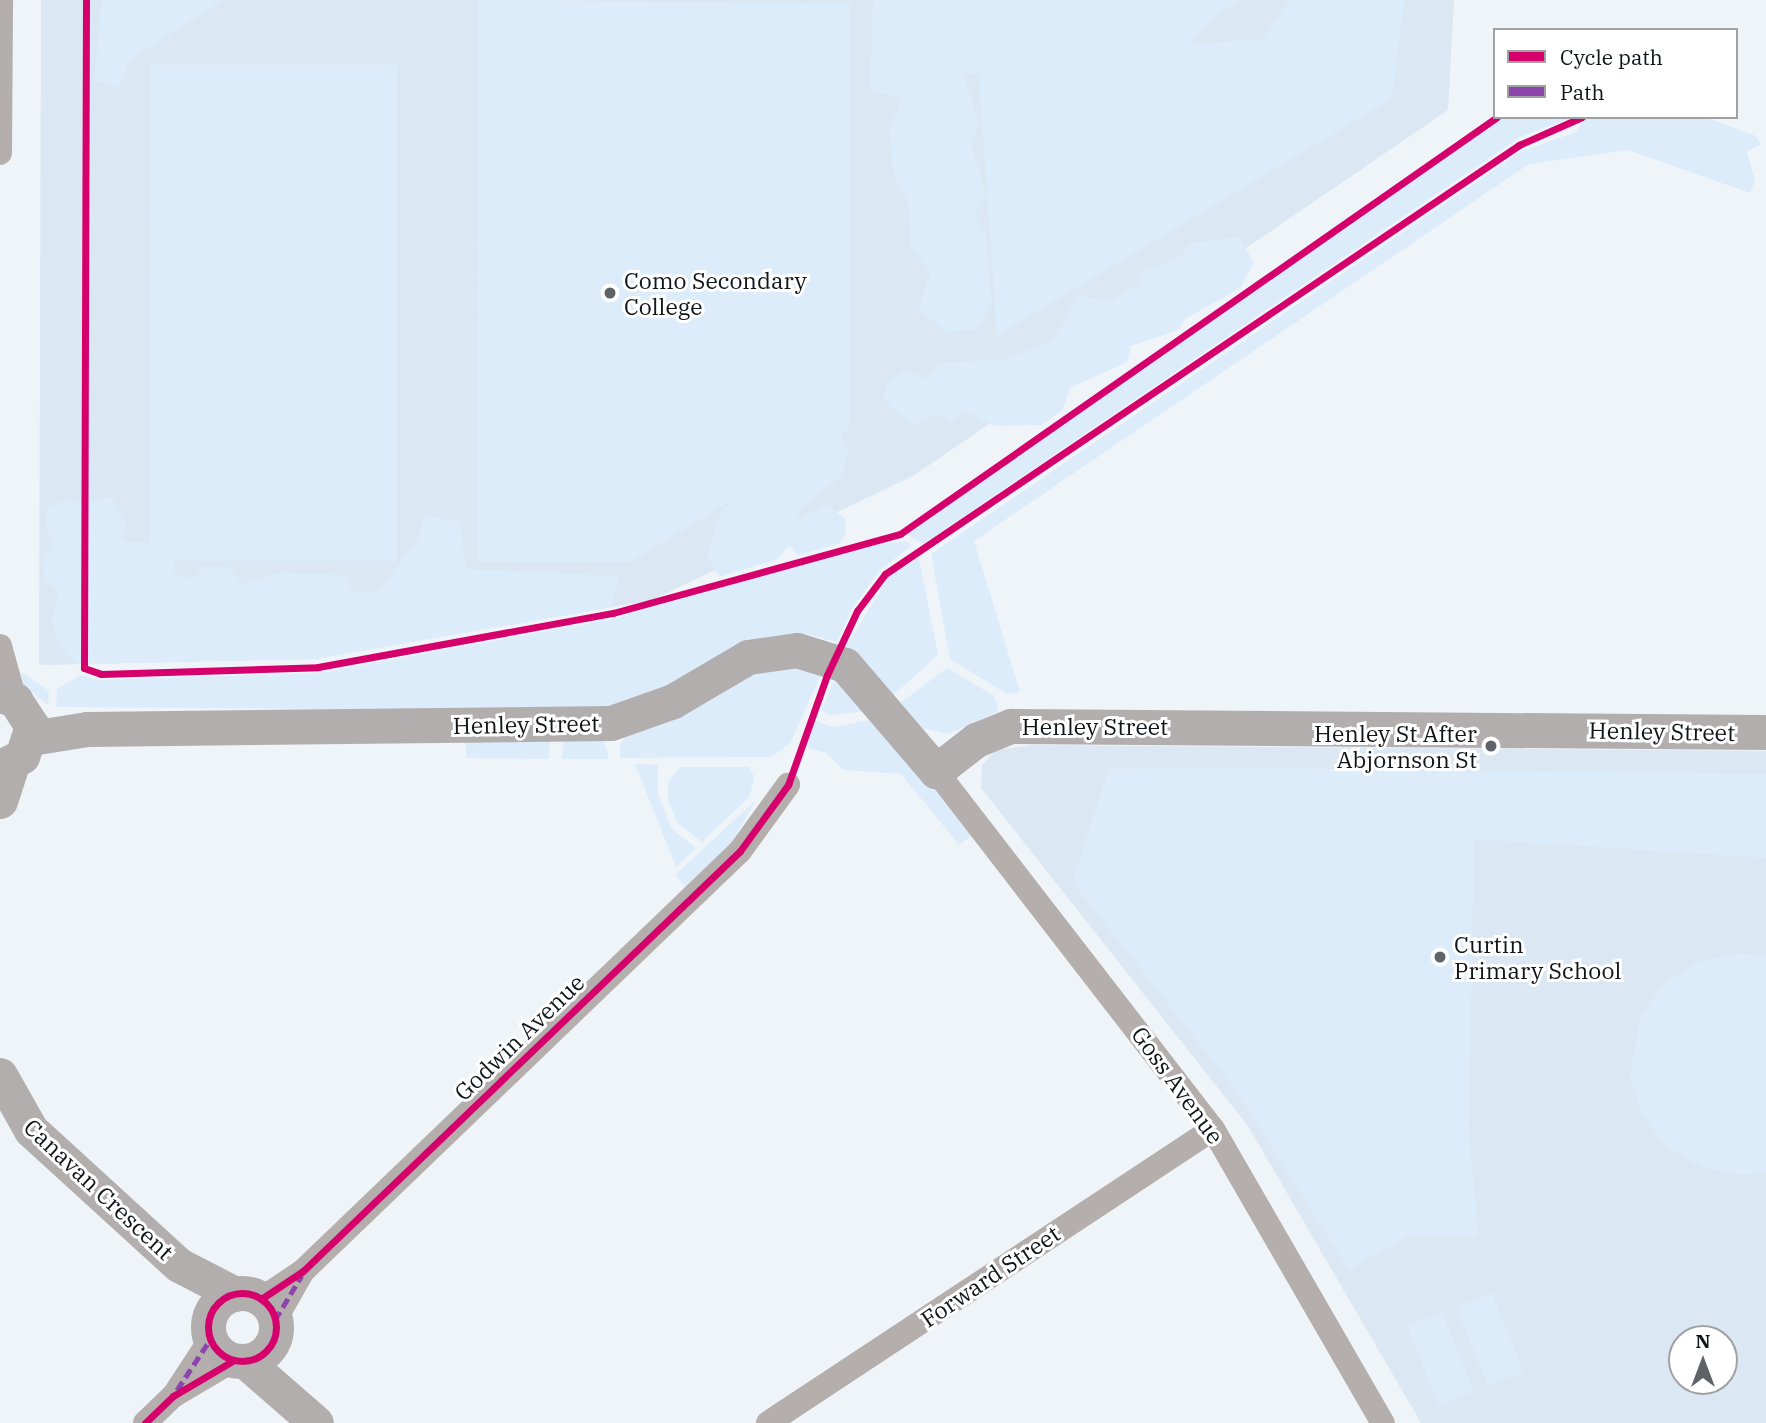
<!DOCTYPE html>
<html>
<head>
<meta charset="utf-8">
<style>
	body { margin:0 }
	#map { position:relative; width:1766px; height:1423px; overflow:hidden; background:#eff4f9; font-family:"IBM Plex Serif",serif }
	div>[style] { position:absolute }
	.built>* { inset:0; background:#dbe7f2 }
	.green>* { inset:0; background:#dcecfa }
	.street>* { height:24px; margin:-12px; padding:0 12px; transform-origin:12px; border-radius:12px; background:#b4aead }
	.secondary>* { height:35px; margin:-17.5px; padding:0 17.5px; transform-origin:17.5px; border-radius:17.5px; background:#b3aeae }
	.secondary>.ring { margin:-17.5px; padding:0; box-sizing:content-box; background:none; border:35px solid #b3aeae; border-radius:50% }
	.quiet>* { height:5px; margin-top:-2.5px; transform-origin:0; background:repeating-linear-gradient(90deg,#8e44ad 0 10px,transparent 0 15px) }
	.cycleway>* { height:7px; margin:-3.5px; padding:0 3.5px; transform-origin:3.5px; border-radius:3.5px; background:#d6006c }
	.cycleway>.ring { margin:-3.5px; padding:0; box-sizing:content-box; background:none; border:7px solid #d6006c; border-radius:50% }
	.dots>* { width:19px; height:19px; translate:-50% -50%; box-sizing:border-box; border:4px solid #fff; border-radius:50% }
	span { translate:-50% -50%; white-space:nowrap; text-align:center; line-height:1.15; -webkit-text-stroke:6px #fff; paint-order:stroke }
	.poi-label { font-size:23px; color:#0f1519 }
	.left { translate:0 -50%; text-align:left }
	.right { translate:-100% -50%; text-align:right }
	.street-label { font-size:23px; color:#0f1519 }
	.legend { position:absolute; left:1493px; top:28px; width:245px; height:91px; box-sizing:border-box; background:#fff; border:2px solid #9fa1a3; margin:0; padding:9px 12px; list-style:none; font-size:21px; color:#0f1519 }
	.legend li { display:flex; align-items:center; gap:14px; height:35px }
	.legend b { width:35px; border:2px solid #9fa1a3 }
	.north { position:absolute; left:1668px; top:1325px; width:70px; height:70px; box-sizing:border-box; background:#fff; border:2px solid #9fa1a3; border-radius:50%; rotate:0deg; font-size:19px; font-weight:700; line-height:28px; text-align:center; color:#0f1519 }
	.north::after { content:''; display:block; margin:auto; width:24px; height:32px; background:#5d6367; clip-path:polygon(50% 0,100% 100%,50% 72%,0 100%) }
</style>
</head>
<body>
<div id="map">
	<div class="built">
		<div style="clip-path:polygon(41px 0,1454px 0,1448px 110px,913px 476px,652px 600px,315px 659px,39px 665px)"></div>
		<div style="clip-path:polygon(evenodd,1034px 745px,1766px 751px,1766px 1423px,1421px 1423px,1248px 1126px,981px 788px,982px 765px,996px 750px,1034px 745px,1682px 1339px,1724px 1339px,1724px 1381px,1682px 1381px,1682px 1339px)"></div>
	</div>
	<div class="green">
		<div style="clip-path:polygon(102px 0,223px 0,129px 61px,119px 88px,94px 80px)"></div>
		<div style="clip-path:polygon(478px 0,850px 4px,849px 428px,840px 435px,849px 449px,842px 476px,797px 511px,800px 519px,827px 504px,845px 519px,846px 535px,838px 544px,798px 555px,789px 546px,778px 559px,719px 577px,707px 555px,721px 511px,734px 499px,630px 562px,477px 562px)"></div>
		<div style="clip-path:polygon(evenodd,873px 0,1240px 0,1211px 20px,1192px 44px,1263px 39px,1289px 0,1404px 0,1392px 99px,997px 336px,987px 195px,974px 216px,986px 234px,992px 305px,976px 330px,945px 331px,919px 309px,930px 273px,910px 245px,909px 204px,894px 177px,889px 128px,903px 98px,870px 91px,873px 0,963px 73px,979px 74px,987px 195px,971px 145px,979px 123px,963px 73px)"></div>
		<div style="clip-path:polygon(151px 65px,397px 65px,397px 561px,174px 561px,175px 573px,192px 579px,206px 566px,233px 569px,241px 585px,278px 573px,345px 575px,353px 593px,379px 591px,418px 539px,424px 515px,460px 522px,466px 569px,618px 576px,612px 607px,315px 659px,77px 664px,60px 648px,52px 620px,58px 591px,44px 580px,43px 560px,53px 543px,45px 524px,48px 507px,68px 498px,79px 503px,111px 497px,126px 522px,121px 541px,150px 543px)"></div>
		<div style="clip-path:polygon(1502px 117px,1573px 117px,1520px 137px,923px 544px,906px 534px)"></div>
		<div style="clip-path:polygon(1587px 117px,1705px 117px,1754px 135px,1761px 144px,1747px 152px,1755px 181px,1750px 193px,1628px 150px,1529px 164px,974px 541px,1020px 692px,1007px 694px,950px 659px,931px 554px,1522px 151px,1576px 132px)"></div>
		<div style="clip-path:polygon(1239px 237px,1254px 263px,1240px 288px,1185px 319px,1178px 330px,1131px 346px,1127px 362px,1070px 388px,1063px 409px,1042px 425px,995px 426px,964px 411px,951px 423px,937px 415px,911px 425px,883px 399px,888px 380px,908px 370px,927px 379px,939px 363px,1005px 359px,1052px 342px,1078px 296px,1109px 301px,1138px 285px,1142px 271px,1180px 257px,1190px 243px)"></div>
		<div style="clip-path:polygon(906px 541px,911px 546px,880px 570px,852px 609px,837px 642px,806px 634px,638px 702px,581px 711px,56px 707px,57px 689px,80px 675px,100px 680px,320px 673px,613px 619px,866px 546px)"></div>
		<div style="clip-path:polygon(919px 558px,938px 655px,892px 696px,846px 647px,889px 576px)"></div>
		<div style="clip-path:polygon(794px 665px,822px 672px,791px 742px,772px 757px,620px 758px,620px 744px,629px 732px,749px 673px)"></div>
		<div style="clip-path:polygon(947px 668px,994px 696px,999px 711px,948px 734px,920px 728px,900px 703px)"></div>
		<div style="clip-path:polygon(20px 671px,49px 691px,48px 705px,24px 686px)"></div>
		<div style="clip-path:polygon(835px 678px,868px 711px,829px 715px,821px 710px)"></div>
		<div style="clip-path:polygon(876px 719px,973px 834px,959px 845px,901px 774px,843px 770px,826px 753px,805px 747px,815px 721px,833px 727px)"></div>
		<div style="clip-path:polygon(603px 737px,609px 759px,562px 759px,564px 740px)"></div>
		<div style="clip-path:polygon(466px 740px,550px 740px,549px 759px,466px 758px)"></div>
		<div style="clip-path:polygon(635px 764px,658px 765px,658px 794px,672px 829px,696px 848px,676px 867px)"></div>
		<div style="clip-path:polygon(679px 767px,748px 767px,754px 776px,750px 796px,702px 842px,678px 824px,668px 800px,668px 782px)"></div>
		<div style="clip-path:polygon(1238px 768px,1766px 774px,1766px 858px,1474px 839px,1469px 1132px,1478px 1236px,1409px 1236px,1349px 1270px,1234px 1088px,1072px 882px,1109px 769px)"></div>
		<div style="clip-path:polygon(756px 800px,724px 856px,688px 890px,675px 875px)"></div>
		<div style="clip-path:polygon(1740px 953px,1766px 957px,1766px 1172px,1743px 1175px,1703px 1168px,1667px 1147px,1641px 1114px,1630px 1074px,1641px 1015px,1665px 983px,1700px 961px)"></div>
		<div style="clip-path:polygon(1492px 1293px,1524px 1372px,1488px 1386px,1456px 1307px)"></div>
		<div style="clip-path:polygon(1442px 1312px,1474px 1391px,1439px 1405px,1407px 1326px)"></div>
	</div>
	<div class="street">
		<div style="left:0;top:153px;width:153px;rotate:-89.6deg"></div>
		<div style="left:0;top:646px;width:56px;rotate:74.5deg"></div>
		<div style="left:936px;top:771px;width:453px;rotate:52.3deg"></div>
		<div style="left:1213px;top:1129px;width:340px;rotate:60deg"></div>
		<div style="left:261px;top:1299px;width:50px;rotate:-33.7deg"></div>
		<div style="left:303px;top:1271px;width:606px;rotate:-43.86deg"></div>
		<div style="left:740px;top:851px;width:82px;rotate:-54deg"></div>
		<div style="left:275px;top:1320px;width:56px;rotate:-60.3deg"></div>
		<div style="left:174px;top:1395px;width:66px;rotate:-56.8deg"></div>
		<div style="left:145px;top:1423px;width:39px;rotate:-44deg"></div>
		<div style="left:173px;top:1396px;width:71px;rotate:-30.5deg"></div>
		<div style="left:768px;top:1423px;width:533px;rotate:-33.45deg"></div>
	</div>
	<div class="secondary">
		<div style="left:0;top:695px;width:16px;rotate:18deg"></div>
		<div style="left:15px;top:700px;width:31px;rotate:57deg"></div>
		<div style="left:32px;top:726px;width:32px;rotate:108deg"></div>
		<div style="left:22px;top:756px;width:25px;rotate:153deg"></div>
		<div style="left:31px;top:738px;width:57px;rotate:-9.1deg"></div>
		<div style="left:87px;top:729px;width:524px;rotate:-0.66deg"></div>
		<div style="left:611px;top:723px;width:66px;rotate:-19.5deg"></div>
		<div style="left:673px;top:701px;width:87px;rotate:-30.4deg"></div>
		<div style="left:748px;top:657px;width:49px;rotate:-8.1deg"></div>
		<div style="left:797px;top:650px;width:50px;rotate:17.4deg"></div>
		<div style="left:845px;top:665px;width:140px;rotate:49.4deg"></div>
		<div style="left:936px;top:771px;width:51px;rotate:-37.8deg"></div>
		<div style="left:976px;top:740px;width:38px;rotate:-22deg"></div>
		<div style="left:1011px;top:726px;width:755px;rotate:0.46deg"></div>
		<div style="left:0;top:801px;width:40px;rotate:-72deg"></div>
		<div style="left:0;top:1075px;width:63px;rotate:60.6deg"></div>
		<div style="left:31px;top:1130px;width:200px;rotate:42.4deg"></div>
		<div style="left:179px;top:1265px;width:63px;rotate:27.4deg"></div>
		<div class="ring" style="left:208px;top:1293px;width:33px;height:33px"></div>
		<div style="left:245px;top:1361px;width:94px;rotate:41.1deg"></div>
	</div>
	<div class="quiet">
		<div style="left:275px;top:1320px;width:52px;rotate:-59deg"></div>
		<div style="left:177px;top:1390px;width:60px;rotate:-56.6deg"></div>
	</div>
	<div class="cycleway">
		<div style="left:86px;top:0;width:668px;rotate:90.17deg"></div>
		<div style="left:84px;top:668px;width:18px;rotate:19deg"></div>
		<div style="left:101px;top:674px;width:217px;rotate:-1.8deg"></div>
		<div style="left:318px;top:667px;width:300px;rotate:-10.4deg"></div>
		<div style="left:613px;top:613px;width:298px;rotate:-15.4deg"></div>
		<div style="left:900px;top:534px;width:728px;rotate:-34.93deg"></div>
		<div class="ring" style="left:208px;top:1293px;width:61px;height:61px"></div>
		<div style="left:261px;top:1299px;width:50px;rotate:-33.7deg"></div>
		<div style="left:303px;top:1271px;width:606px;rotate:-43.86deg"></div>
		<div style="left:740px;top:851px;width:82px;rotate:-54deg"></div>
		<div style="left:788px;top:785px;width:117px;rotate:-70.5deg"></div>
		<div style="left:827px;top:675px;width:71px;rotate:-64.9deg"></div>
		<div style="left:857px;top:611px;width:46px;rotate:-52.9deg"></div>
		<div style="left:885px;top:574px;width:766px;rotate:-34.08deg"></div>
		<div style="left:1519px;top:145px;width:69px;rotate:-24deg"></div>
		<div style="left:145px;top:1423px;width:39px;rotate:-44deg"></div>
		<div style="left:173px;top:1396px;width:71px;rotate:-30.5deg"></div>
	</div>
	<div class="dots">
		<div style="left:610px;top:293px;background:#5d6367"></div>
		<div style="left:1491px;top:746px;background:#5d6367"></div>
		<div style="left:1440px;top:957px;background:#5d6367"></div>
	</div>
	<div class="poi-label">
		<span class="left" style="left:624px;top:293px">Como Secondary<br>College</span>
		<span class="right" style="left:1477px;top:746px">Henley St After<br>Abjornson St</span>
		<span class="left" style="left:1454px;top:957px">Curtin<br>Primary School</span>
	</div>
	<div class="street-label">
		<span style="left:526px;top:724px;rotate:-1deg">Henley Street</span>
		<span style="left:1095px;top:726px">Henley Street</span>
		<span style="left:1662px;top:731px;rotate:1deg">Henley Street</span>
		<span style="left:519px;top:1037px;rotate:-44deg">Godwin Avenue</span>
		<span style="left:1178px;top:1085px;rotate:54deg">Goss Avenue</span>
		<span style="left:99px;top:1189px;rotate:43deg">Canavan Crescent</span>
		<span style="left:990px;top:1276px;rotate:-34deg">Forward Street</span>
	</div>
	<ul class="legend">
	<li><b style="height:9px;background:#d6006c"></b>Cycle path</li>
	<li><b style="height:9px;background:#8e44ad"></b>Path</li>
	</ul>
	<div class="north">N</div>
</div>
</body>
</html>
